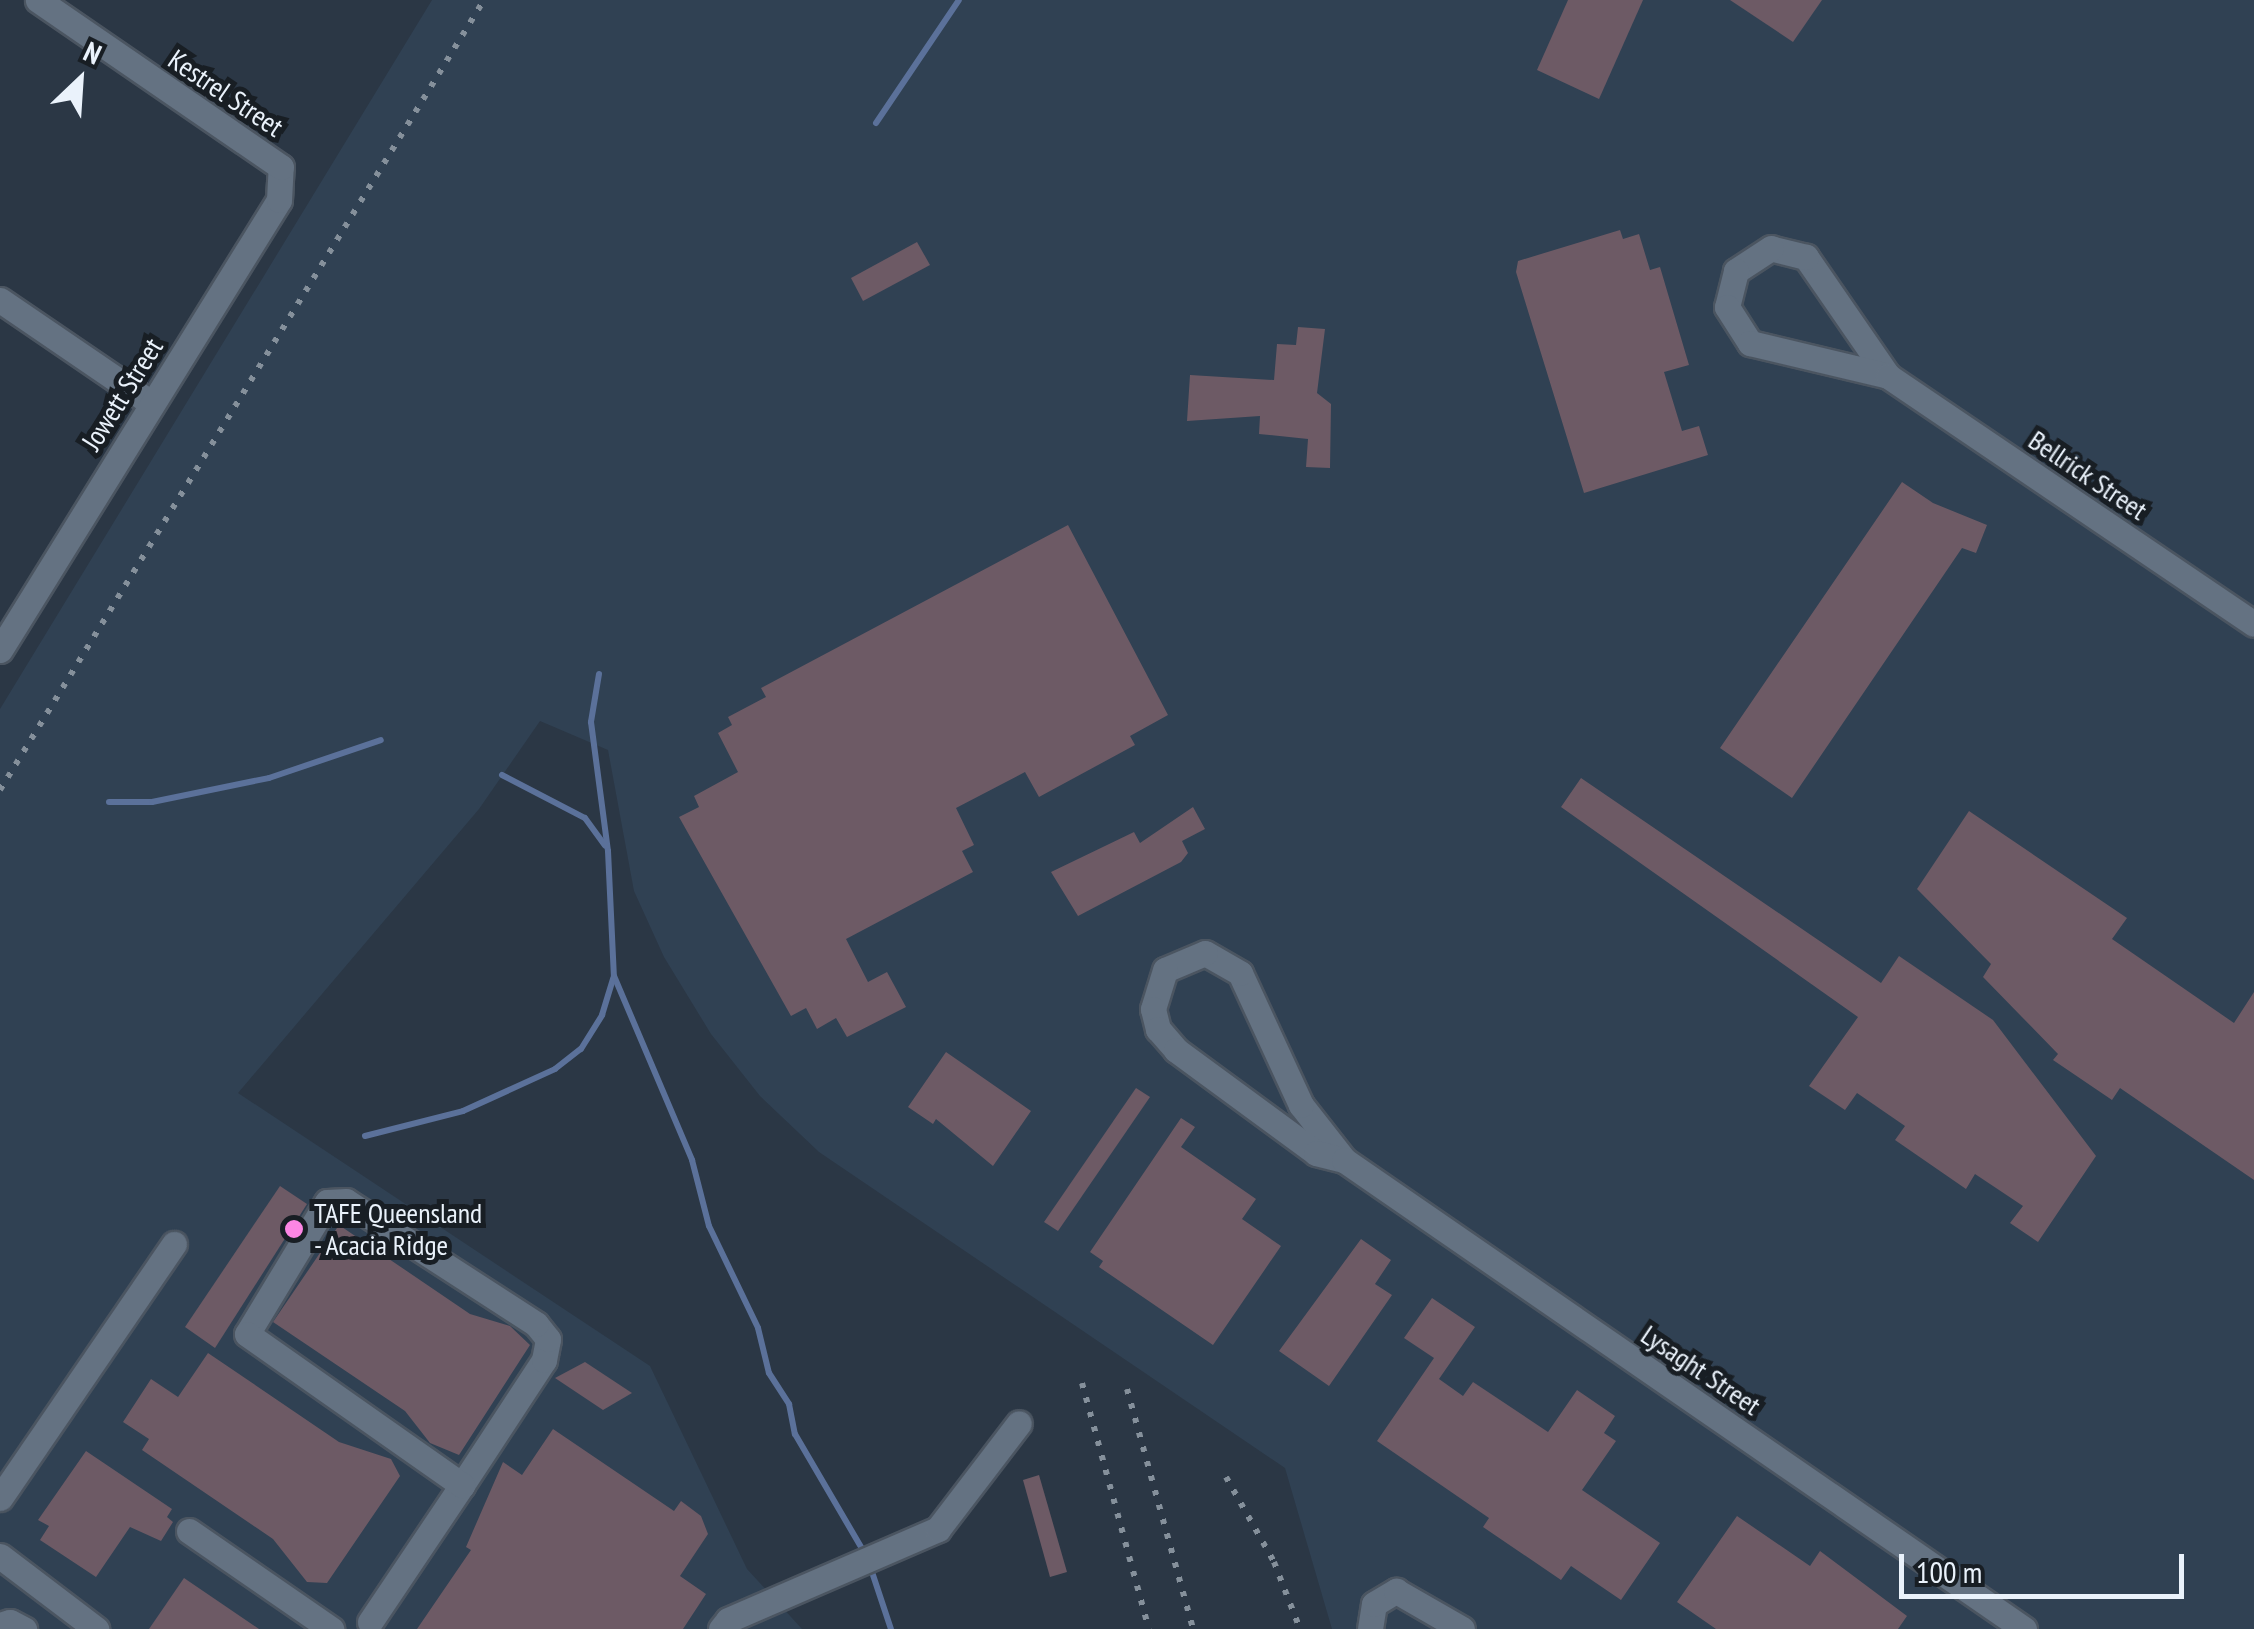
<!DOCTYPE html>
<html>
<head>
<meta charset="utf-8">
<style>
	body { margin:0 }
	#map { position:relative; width:2254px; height:1629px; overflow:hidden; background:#2b3745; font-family:"PT Sans Narrow",sans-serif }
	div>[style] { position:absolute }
	.built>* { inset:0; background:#304153 }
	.stream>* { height:6px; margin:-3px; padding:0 3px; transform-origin:3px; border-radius:3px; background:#5b719a }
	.building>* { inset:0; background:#6d5a65 }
	.roads { filter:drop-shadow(2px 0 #4b5561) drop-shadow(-2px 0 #4b5561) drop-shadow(0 2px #4b5561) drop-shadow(0 -2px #4b5561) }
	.minor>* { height:25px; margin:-12.5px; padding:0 12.5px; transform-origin:12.5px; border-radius:12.5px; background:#647282 }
	.rail>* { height:6px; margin-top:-3px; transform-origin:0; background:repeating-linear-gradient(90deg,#85909b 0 5px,transparent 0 15px) }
	.dots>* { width:28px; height:28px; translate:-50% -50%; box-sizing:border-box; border:5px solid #181e24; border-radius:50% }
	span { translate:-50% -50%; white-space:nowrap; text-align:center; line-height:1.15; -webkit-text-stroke:10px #181e24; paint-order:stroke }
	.street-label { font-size:28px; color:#eaf2fb }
	.poi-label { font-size:28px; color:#eaf2fb }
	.left { translate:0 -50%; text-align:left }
	.north { position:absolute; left:30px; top:30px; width:100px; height:100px; -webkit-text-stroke:8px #181e24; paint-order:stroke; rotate:25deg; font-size:28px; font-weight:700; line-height:40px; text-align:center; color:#eaf2fb }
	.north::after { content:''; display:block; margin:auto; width:35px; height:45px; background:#eaf2fb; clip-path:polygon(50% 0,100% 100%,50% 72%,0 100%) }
	.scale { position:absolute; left:1899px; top:1554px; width:285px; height:45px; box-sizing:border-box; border:5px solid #eaf2fb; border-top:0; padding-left:12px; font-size:30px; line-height:35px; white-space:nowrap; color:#eaf2fb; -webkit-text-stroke:8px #181e24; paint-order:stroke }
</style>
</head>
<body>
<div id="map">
	<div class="built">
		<div style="clip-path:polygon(432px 0,2254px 0,2254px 1629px,1332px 1629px,1285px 1468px,819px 1152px,760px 1096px,711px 1034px,664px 957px,634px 891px,608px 750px,540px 721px,479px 809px,238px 1093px,650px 1366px,747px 1569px,802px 1629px,0 1629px,0 709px)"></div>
	</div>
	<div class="stream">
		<div style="left:876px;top:123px;width:148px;rotate:-56deg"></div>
		<div style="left:599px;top:674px;width:49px;rotate:99.5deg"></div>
		<div style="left:591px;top:722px;width:130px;rotate:82.5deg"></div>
		<div style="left:608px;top:851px;width:125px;rotate:87.3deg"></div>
		<div style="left:614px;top:976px;width:200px;rotate:67deg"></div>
		<div style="left:692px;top:1160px;width:68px;rotate:75.6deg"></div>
		<div style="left:709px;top:1226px;width:113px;rotate:64.3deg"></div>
		<div style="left:758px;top:1328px;width:46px;rotate:76.3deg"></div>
		<div style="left:769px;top:1373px;width:37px;rotate:57deg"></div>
		<div style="left:789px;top:1404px;width:31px;rotate:79deg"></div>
		<div style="left:795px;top:1434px;width:139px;rotate:59.7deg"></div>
		<div style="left:502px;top:775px;width:93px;rotate:27.4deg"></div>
		<div style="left:585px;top:818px;width:34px;rotate:54deg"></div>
		<div style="left:109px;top:802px;width:43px"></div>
		<div style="left:152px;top:802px;width:119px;rotate:-11.6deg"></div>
		<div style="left:269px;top:778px;width:118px;rotate:-18.7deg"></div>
		<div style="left:365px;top:1136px;width:101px;rotate:-14.3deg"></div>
		<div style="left:463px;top:1111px;width:101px;rotate:-24.5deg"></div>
		<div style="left:555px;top:1069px;width:33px;rotate:-38deg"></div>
		<div style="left:581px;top:1049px;width:40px;rotate:-58deg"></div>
		<div style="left:602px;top:1015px;width:39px;rotate:-73deg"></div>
		<div style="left:870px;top:1566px;width:66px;rotate:71.6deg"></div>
	</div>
	<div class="building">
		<div style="clip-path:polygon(1568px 0,1643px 0,1599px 99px,1537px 70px)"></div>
		<div style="clip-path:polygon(1730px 0,1822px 0,1793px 42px)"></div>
		<div style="clip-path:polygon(1620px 230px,1623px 239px,1639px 234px,1650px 270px,1660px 267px,1689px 365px,1664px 372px,1682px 431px,1699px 426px,1708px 455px,1584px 493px,1516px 272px,1518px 261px)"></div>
		<div style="clip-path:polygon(917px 242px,930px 265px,863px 301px,851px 278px)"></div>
		<div style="clip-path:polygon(1298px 327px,1325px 329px,1317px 393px,1331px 404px,1330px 468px,1306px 467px,1308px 439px,1259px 434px,1260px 416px,1187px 421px,1190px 375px,1274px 380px,1277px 344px,1296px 345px)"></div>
		<div style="clip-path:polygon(1902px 482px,1933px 503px,1987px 525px,1976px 553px,1962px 548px,1792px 798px,1720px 748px)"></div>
		<div style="clip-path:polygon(1068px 525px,1168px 715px,1130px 736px,1135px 745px,1039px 797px,1025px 772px,956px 808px,974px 845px,962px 851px,973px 872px,846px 939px,868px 982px,887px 972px,906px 1007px,847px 1037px,836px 1018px,817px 1029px,806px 1008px,791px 1016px,679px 817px,699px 807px,694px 796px,738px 772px,718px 733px,732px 725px,728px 717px,766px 697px,761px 688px)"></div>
		<div style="clip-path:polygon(1581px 778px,1881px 983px,1899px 956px,1993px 1020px,2096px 1156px,2038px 1242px,2010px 1223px,2023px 1206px,1975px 1174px,1966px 1189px,1895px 1140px,1905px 1126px,1857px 1093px,1845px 1110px,1809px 1086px,1858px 1017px,1561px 807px)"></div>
		<div style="clip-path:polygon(1193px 807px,1205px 829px,1182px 841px,1188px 853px,1181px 862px,1078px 916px,1051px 872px,1134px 832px,1140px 843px)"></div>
		<div style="clip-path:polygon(1969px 811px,2127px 918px,2112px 939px,2234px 1023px,2254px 992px,2254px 1180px,2120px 1088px,2112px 1100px,2053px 1060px,2058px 1054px,1983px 977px,1991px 964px,1917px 889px)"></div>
		<div style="clip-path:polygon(946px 1052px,1031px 1111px,993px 1166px,936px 1119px,933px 1124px,908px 1107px)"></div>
		<div style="clip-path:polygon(1136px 1088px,1150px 1097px,1058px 1231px,1044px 1222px)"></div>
		<div style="clip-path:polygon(1181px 1118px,1195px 1127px,1181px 1147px,1256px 1199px,1242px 1219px,1281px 1246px,1213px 1345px,1099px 1267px,1103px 1261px,1090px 1252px)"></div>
		<div style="clip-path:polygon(280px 1186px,307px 1204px,215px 1348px,185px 1327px)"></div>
		<div style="clip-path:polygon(339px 1225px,470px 1314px,510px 1326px,530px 1345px,459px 1455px,430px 1443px,405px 1411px,273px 1322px)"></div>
		<div style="clip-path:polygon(1361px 1239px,1391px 1260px,1375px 1284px,1392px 1295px,1329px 1386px,1279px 1351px)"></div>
		<div style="clip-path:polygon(1432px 1298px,1475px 1327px,1439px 1379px,1463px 1396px,1473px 1382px,1548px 1432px,1577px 1390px,1615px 1416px,1604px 1433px,1616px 1441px,1582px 1490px,1660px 1543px,1621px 1600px,1571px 1566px,1561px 1580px,1483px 1527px,1489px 1518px,1377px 1441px,1434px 1358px,1404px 1338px)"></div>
		<div style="clip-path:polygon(208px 1353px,339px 1442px,391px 1459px,400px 1476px,327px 1583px,307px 1582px,273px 1539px,142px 1450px,149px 1439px,123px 1422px,151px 1379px,178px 1397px)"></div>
		<div style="clip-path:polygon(585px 1362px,632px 1393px,603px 1410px,555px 1378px)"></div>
		<div style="clip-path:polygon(553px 1429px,674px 1511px,681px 1501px,701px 1516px,708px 1534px,680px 1576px,706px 1594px,683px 1629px,417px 1629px,471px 1550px,466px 1547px,503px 1462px,522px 1475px)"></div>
		<div style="clip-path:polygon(86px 1451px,172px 1509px,167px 1517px,173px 1522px,161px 1541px,130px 1527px,96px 1577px,40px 1540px,49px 1526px,38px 1520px)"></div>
		<div style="clip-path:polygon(1039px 1475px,1067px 1572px,1050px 1577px,1023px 1480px)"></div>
		<div style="clip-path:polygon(1737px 1516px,1810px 1566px,1820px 1551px,1907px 1616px,1898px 1629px,1716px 1629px,1677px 1602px)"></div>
		<div style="clip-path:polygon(184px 1578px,259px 1629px,149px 1629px)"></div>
	</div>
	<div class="roads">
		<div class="minor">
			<div style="left:0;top:300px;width:183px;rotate:34.3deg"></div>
			<div style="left:1888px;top:376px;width:145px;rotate:-124.6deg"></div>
			<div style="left:1806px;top:257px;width:36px;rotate:-166deg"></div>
			<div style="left:1771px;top:248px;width:42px;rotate:146.7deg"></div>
			<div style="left:1736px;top:271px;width:37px;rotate:104deg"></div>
			<div style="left:1727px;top:307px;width:43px;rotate:57.4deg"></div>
			<div style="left:1750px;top:343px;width:142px;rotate:13.4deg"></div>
			<div style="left:1888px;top:376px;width:442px;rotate:34.1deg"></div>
			<div style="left:0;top:650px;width:529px;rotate:-58.2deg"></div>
			<div style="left:279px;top:200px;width:33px;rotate:-87deg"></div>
			<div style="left:281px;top:167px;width:295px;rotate:-145.5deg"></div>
			<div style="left:1344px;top:1160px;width:70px;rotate:-128deg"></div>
			<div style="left:1301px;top:1105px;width:145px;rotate:-114.8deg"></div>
			<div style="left:1240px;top:973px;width:40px;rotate:-150.3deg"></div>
			<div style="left:1205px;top:953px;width:43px;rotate:157deg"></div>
			<div style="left:1165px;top:970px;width:41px;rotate:107.1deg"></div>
			<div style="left:1153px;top:1009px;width:21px;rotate:76deg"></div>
			<div style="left:1158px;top:1029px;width:28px;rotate:49deg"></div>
			<div style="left:1176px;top:1050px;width:174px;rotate:36.3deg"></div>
			<div style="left:1316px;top:1153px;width:29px;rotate:14deg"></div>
			<div style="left:1344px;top:1160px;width:826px;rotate:34.59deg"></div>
			<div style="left:0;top:1498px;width:308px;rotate:-55.6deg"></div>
			<div style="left:189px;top:1531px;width:173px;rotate:34.6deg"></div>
			<div style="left:0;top:1556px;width:121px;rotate:37.2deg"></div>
			<div style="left:370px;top:1622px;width:165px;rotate:-56.1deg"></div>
			<div style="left:462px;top:1485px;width:149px;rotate:-56.7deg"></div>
			<div style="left:544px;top:1360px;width:21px;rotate:-79deg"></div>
			<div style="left:548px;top:1339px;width:19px;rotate:-129deg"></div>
			<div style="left:536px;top:1324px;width:226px;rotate:-147.1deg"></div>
			<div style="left:346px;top:1201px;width:19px;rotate:177deg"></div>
			<div style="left:327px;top:1202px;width:154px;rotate:121.2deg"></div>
			<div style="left:247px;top:1334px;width:263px;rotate:35.1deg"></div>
			<div style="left:0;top:1625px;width:10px;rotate:-17deg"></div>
			<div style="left:10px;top:1622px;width:16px;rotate:27deg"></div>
			<div style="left:721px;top:1629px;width:11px;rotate:-52deg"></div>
			<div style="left:728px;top:1620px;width:229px;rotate:-23.4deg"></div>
			<div style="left:938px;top:1529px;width:133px;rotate:-52.6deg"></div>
			<div style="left:1370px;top:1629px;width:25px;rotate:-81deg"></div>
			<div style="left:1374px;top:1604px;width:26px;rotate:-31deg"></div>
			<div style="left:1396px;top:1591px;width:76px;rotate:29.9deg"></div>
		</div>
	</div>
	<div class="rail">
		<div style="left:0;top:790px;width:926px;rotate:-58.51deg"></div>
		<div style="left:1082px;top:1383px;width:255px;rotate:74.8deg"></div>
		<div style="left:1127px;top:1389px;width:249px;rotate:74.6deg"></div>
		<div style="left:1226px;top:1477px;width:98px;rotate:60.5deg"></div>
		<div style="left:1274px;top:1562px;width:72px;rotate:68.8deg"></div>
	</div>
	<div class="dots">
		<div style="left:294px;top:1229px;background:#fc86e4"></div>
	</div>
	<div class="street-label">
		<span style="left:226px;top:93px;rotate:34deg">Kestrel Street</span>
		<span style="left:122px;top:394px;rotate:-58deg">Jowett Street</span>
		<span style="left:2088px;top:475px;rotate:34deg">Bellrick Street</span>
		<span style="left:1701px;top:1370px;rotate:34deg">Lysaght Street</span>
	</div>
	<div class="poi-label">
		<span class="left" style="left:314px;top:1229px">TAFE Queensland<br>- Acacia Ridge</span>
	</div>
	<div class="north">N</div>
	<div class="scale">100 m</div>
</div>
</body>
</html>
